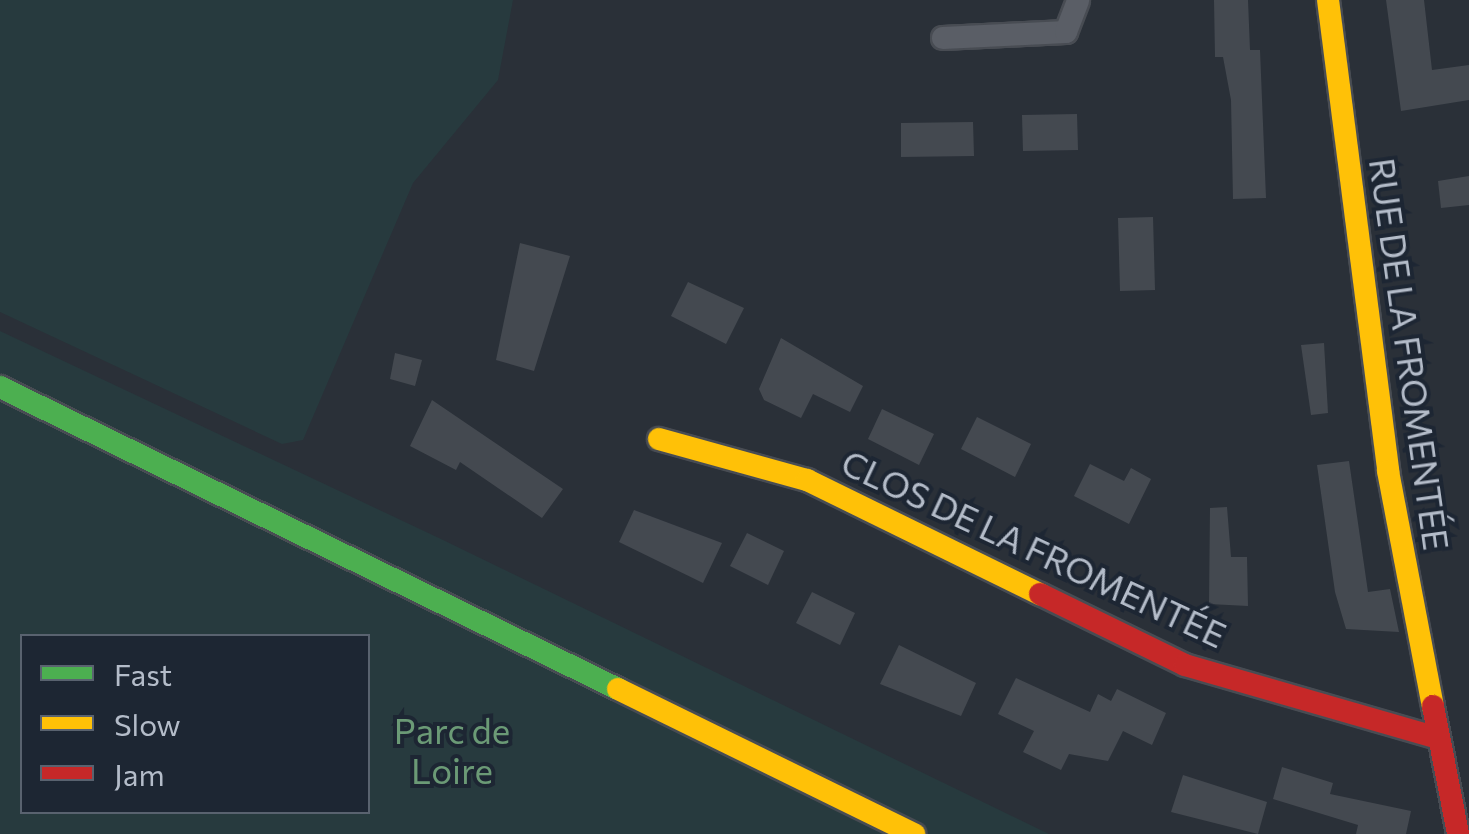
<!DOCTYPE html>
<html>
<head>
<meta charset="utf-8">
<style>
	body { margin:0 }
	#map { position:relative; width:1469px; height:834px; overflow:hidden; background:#2a3038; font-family:Commissioner,sans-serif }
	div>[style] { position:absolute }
	.green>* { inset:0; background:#273a3e }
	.building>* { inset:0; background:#444950 }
	.roads { filter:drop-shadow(2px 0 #484c53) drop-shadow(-2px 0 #484c53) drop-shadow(0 2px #484c53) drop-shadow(0 -2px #484c53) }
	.street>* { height:22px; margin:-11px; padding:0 11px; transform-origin:11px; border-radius:11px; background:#5a5e66 }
	.fast>* { height:22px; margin:-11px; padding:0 11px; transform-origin:11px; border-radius:11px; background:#4caf50 }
	.slow>* { height:22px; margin:-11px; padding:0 11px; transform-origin:11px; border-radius:11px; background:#ffc107 }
	.jam>* { height:22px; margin:-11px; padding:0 11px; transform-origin:11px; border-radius:11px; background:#c62828 }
	span { translate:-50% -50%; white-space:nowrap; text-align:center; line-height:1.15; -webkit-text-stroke:8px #1d2633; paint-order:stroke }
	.street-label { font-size:35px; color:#b4bcc9 }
	.park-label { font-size:35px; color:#6b9a76 }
	.legend { position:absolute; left:20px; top:634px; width:350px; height:180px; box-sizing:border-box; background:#1d2633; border:2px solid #59626f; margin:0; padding:12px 18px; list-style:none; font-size:30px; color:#b4bcc9 }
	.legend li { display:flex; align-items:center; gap:20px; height:50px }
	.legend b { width:50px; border:2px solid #59626f }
</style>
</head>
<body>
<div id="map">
	<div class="green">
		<div style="clip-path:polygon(0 0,513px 0,498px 80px,413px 183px,303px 440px,282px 444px,0 312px)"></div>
		<div style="clip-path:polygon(0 331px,441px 539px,1049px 834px,927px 834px,0 378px)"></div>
		<div style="clip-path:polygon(evenodd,0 400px,888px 834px,0 834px,0 400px,22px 636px,368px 636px,368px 812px,22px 812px,22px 636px)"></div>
	</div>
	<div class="building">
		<div style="clip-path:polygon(1214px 0,1248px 0,1250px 50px,1260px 50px,1266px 198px,1233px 199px,1231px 100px,1223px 57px,1215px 57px)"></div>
		<div style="clip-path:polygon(1386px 0,1424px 0,1432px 70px,1469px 65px,1469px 100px,1401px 111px)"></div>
		<div style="clip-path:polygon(1077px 114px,1078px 150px,1023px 151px,1022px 115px)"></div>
		<div style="clip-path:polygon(973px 122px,974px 156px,901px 157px,901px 123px)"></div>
		<div style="clip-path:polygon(1469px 176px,1469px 205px,1441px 208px,1438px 181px)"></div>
		<div style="clip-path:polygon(1153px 217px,1155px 290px,1120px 291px,1118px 218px)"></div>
		<div style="clip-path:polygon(520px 243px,570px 256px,534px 371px,496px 360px)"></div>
		<div style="clip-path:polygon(688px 282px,744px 308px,726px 344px,671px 316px)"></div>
		<div style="clip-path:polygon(781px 338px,863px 386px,850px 412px,813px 394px,801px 418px,764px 400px,759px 389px)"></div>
		<div style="clip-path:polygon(1324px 343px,1328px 413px,1311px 415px,1301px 345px)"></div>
		<div style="clip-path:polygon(395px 353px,422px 360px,415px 386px,390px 379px)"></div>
		<div style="clip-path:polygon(432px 400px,563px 489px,542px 518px,460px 462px,456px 470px,410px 446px)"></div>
		<div style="clip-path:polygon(882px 409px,934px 434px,919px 465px,868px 439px)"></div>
		<div style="clip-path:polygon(977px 417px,1031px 444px,1015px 477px,961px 449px)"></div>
		<div style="clip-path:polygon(1349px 461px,1368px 592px,1390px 589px,1399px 632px,1346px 629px,1335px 592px,1317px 465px)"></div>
		<div style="clip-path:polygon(1090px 464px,1124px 481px,1131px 468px,1151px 479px,1129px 524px,1074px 496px)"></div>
		<div style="clip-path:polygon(1227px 507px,1231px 557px,1247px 557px,1248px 606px,1209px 604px,1210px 508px)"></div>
		<div style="clip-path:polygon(634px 510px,722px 543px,703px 583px,619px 542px)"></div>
		<div style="clip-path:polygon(747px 533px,784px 551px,768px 585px,730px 566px)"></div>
		<div style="clip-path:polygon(812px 592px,855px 613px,840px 645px,796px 623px)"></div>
		<div style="clip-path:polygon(899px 645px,976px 683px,961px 716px,880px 684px)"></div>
		<div style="clip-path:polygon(1016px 678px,1090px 712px,1098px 694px,1111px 701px,1117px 689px,1166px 713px,1152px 745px,1123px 731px,1108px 761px,1069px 754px,1061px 770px,1023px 752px,1034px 731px,998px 714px)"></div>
		<div style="clip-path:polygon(1282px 767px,1333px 783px,1330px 794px,1411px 811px,1406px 834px,1356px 834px,1358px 825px,1273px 799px)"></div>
		<div style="clip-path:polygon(1183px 775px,1267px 802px,1258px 834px,1171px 812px)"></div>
	</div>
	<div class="roads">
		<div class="street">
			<div style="left:943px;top:38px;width:123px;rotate:-2.8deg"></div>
			<div style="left:1066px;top:32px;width:34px;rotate:-69deg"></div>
		</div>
		<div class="fast">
			<div style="left:0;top:387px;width:688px;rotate:26.04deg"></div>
		</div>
		<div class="slow">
			<div style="left:1328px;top:0;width:475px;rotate:82.7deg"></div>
			<div style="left:1388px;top:471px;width:239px;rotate:79.2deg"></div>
			<div style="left:659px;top:439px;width:154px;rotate:15.5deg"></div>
			<div style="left:807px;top:480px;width:259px;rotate:26.1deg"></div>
			<div style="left:618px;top:689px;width:330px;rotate:26.1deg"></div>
		</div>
		<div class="jam">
			<div style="left:1040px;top:594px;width:161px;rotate:26.1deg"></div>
			<div style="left:1185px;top:665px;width:263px;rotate:16.1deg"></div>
			<div style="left:1433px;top:706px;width:130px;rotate:78.9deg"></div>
		</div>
	</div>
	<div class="street-label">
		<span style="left:1410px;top:354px;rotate:82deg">RUE DE LA FROMENTÉE</span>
		<span style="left:1034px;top:548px;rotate:25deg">CLOS DE LA FROMENTÉE</span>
	</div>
	<div class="park-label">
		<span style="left:452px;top:750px">Parc de<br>Loire</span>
	</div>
	<ul class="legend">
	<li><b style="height:12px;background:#4caf50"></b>Fast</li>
	<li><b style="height:12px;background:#ffc107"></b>Slow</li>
	<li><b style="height:12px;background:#c62828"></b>Jam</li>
	</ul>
</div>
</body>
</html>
